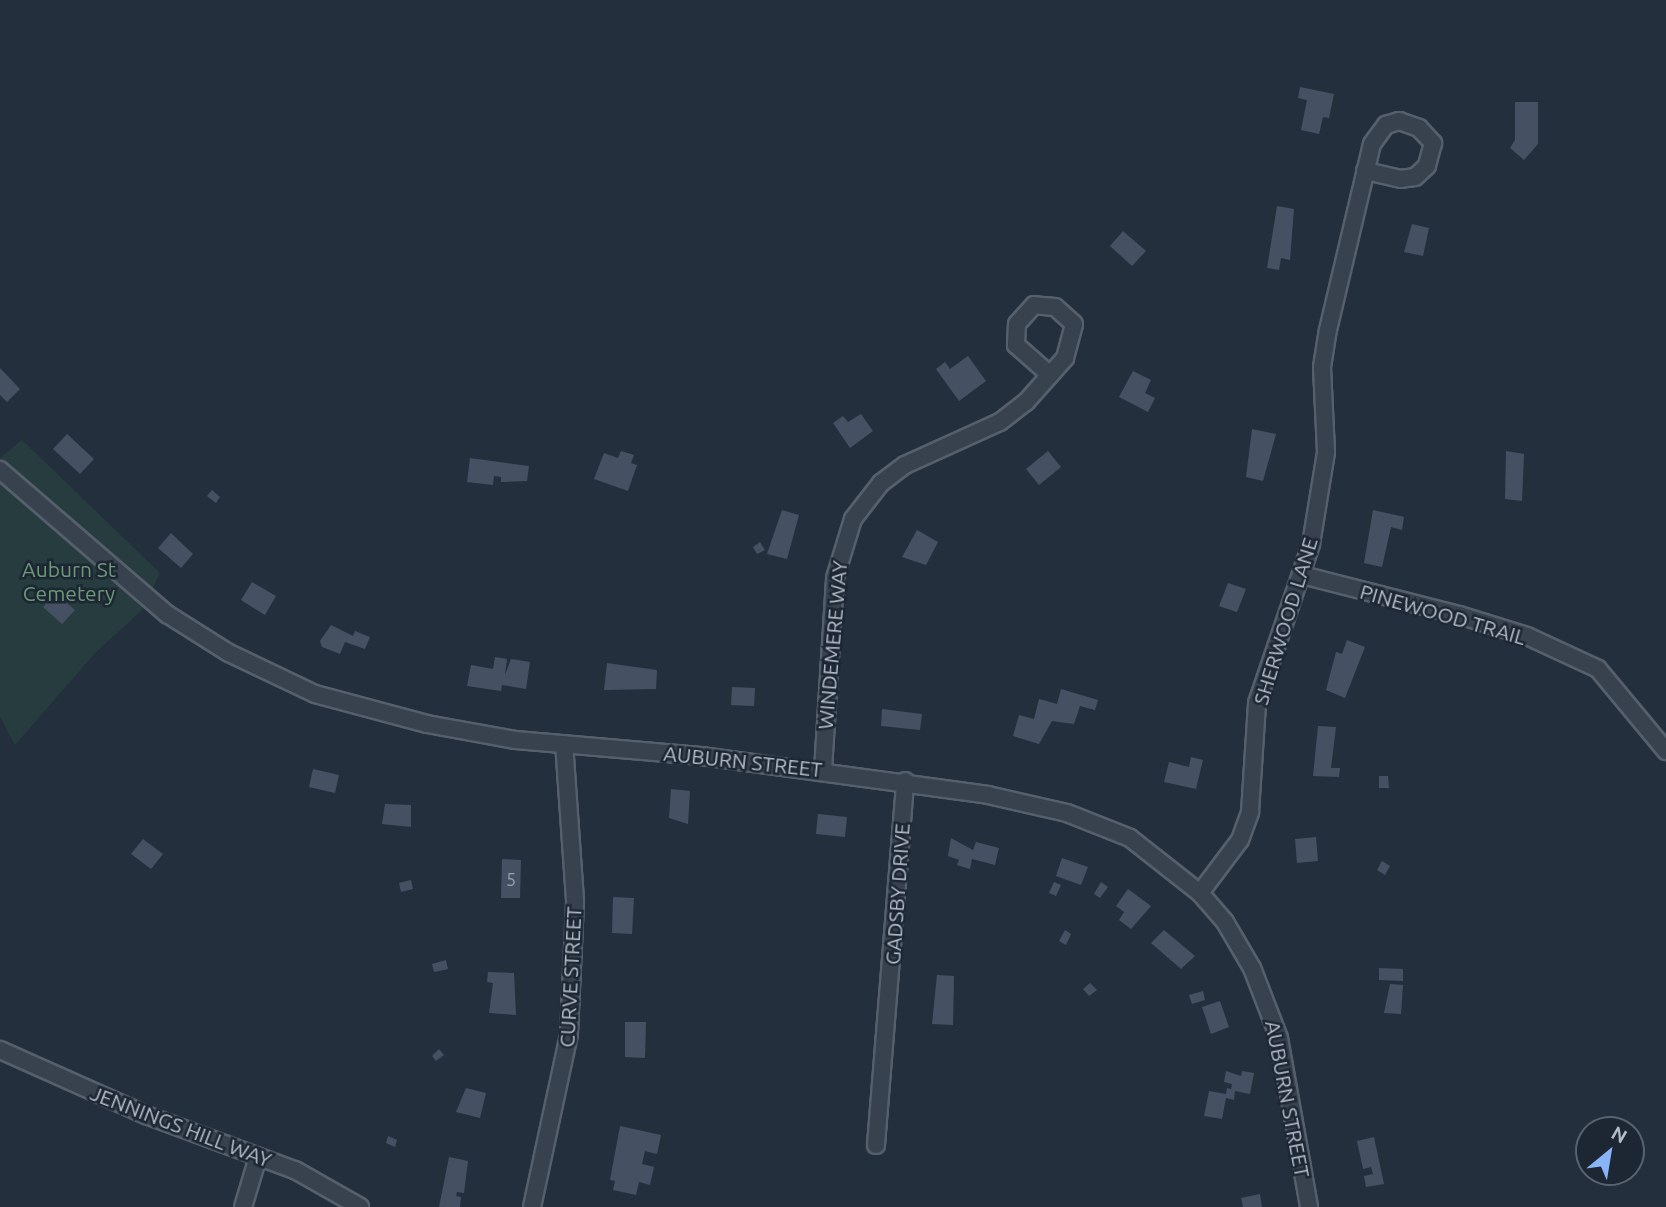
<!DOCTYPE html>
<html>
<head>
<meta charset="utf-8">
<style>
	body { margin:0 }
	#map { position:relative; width:1666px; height:1207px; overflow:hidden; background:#242f3e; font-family:Ubuntu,sans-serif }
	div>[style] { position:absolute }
	.green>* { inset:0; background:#263c3f }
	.building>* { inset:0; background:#455162 }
	.roads { filter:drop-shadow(2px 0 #565f6c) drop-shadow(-2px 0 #565f6c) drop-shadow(0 2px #565f6c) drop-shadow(0 -2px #565f6c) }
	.minor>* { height:16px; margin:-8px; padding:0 8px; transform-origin:8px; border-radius:8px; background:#38414e }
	span { translate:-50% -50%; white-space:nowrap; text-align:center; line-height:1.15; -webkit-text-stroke:5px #1d2633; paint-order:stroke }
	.number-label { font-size:18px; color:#98a1af }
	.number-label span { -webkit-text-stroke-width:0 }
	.park-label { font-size:21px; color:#6b9a76 }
	.street-label { font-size:21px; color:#b4bcc9 }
	.north { position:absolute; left:1575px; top:1116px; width:70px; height:70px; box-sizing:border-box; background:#1d2633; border:2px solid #59626f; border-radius:50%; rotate:30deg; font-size:19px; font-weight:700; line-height:28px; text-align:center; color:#b4bcc9 }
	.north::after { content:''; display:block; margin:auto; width:24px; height:32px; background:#8ab4f8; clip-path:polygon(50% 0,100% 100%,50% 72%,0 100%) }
</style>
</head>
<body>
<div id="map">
	<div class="green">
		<div style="clip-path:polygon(22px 440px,160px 573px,141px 611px,96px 652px,15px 745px,0 717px,0 458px)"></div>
	</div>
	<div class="building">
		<div style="clip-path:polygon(1300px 87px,1334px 94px,1329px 118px,1323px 117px,1319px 134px,1301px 130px,1307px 100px,1298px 98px)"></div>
		<div style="clip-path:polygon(1515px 102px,1538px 102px,1538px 144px,1524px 160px,1510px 148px,1515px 140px)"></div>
		<div style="clip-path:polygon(1277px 206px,1294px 209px,1290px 260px,1281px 258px,1279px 270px,1267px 268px)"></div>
		<div style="clip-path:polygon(1412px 224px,1429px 228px,1423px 256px,1404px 252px)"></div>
		<div style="clip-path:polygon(1123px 231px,1146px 251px,1132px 266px,1110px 246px)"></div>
		<div style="clip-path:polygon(968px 356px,986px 381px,959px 401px,936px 369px,945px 362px,950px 369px)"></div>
		<div style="clip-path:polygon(0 368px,20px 389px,7px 402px,0 395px)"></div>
		<div style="clip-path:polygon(1133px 371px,1151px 380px,1145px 393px,1155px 398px,1148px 412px,1119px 397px)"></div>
		<div style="clip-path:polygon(861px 414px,873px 431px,850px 448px,833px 423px,843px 416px,848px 422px)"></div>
		<div style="clip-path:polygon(1252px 429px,1276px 434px,1263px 481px,1246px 477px)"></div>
		<div style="clip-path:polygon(67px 434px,94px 459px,80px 474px,53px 449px)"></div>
		<div style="clip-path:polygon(621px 451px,634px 455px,631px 463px,637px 465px,628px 491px,594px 479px,604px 453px,618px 458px)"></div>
		<div style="clip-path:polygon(1048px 451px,1061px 467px,1039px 485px,1026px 469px)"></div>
		<div style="clip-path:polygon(1506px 451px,1524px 454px,1522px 501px,1505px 499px)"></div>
		<div style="clip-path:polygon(470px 458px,529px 466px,527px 481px,501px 482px,501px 477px,494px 476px,493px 485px,467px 482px)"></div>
		<div style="clip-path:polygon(212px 490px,220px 497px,216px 503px,207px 496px)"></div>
		<div style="clip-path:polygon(782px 510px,799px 515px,787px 559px,767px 554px)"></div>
		<div style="clip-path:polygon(1373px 510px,1404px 517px,1402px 530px,1391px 527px,1382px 567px,1364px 563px)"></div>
		<div style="clip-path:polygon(917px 530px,938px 542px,926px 565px,902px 557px)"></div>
		<div style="clip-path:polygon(171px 533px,193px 554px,181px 568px,158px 548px)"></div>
		<div style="clip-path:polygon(760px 542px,765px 550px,757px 554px,753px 547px)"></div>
		<div style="clip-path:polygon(252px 582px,276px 596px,265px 615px,241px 600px)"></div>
		<div style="clip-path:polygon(1228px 583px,1246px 589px,1237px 612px,1219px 606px)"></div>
		<div style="clip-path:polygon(55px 593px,75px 610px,62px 624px,43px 607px)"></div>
		<div style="clip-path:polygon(331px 625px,353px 636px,355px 631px,370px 637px,365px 649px,345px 642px,340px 654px,322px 647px,320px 641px)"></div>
		<div style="clip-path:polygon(1347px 640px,1365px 647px,1345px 698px,1326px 690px,1336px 652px,1342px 654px)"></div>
		<div style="clip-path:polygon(495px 657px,507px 659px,505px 675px,511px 659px,530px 662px,526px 689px,502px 685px,501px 691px,467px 686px,471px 665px,493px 669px)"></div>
		<div style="clip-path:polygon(607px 663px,657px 670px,656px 689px,604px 690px)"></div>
		<div style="clip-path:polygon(732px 687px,755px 688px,754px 706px,731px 705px)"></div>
		<div style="clip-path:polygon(1061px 689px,1098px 700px,1095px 710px,1080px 706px,1074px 724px,1052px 721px,1039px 744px,1013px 736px,1019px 715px,1034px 719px,1039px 699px,1057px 704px)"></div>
		<div style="clip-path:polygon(882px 709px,922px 714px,920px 730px,881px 726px)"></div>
		<div style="clip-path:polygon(1318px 726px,1336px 727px,1331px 768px,1340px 768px,1339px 777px,1313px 776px)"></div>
		<div style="clip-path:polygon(1191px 757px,1203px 760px,1196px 789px,1164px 782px,1169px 762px,1189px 767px)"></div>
		<div style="clip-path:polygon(313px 769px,339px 775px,335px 793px,309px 787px)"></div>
		<div style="clip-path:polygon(1379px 776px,1388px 776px,1389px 788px,1379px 788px)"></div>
		<div style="clip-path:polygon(671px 789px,690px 791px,688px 824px,669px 818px)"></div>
		<div style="clip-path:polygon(385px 804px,411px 805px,411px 827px,382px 824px)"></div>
		<div style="clip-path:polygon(818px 814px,847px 817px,845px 837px,816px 834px)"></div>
		<div style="clip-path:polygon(1316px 837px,1318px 861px,1297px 863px,1295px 839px)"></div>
		<div style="clip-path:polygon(951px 838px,973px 850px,976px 842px,999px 848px,995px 865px,972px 859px,970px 869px,957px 865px,959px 860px,948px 856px)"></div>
		<div style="clip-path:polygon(143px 839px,163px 854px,151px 869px,131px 854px)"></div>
		<div style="clip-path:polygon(1062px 858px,1088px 867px,1081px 885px,1056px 876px)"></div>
		<div style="clip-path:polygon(502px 859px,521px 860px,520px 898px,501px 898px)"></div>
		<div style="clip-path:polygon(1382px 861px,1390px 866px,1385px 875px,1377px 870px)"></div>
		<div style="clip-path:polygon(411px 880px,413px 889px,401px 892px,399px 883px)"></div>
		<div style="clip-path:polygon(1054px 882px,1061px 885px,1056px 896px,1049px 893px)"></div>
		<div style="clip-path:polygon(1101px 882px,1108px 887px,1100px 898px,1094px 894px)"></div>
		<div style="clip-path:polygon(1128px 889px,1151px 906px,1131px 929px,1119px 920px,1124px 912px,1116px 906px)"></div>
		<div style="clip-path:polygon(613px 897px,634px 898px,632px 934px,612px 933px)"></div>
		<div style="clip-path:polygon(1065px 930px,1071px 934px,1066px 945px,1059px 941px)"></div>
		<div style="clip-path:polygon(1164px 930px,1195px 956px,1181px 969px,1151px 943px)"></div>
		<div style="clip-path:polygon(446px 960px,448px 969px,434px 972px,432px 964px)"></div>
		<div style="clip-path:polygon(1379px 968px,1403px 969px,1403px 981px,1379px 980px)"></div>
		<div style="clip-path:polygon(488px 972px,514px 973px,516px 1015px,489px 1013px,493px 983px,487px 982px)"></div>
		<div style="clip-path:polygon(937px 975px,954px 976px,953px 1025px,932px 1024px)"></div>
		<div style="clip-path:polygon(1090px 983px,1097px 990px,1089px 996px,1083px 989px)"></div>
		<div style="clip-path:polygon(1390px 984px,1403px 985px,1401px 1014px,1384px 1013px)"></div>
		<div style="clip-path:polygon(1203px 991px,1205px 1000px,1192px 1004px,1189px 995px)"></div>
		<div style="clip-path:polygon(1220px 1001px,1229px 1027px,1211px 1034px,1202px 1007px)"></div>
		<div style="clip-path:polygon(625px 1022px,646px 1022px,645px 1058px,625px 1057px)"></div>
		<div style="clip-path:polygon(439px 1049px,444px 1055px,436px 1061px,432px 1056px)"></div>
		<div style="clip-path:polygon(1226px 1071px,1241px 1076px,1242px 1071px,1254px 1073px,1250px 1094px,1235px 1091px,1234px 1100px,1226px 1098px,1222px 1119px,1204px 1116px,1209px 1091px,1226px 1094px,1227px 1088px,1231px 1089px,1232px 1084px,1224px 1082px)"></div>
		<div style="clip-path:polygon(466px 1088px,486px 1093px,480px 1118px,456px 1112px)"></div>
		<div style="clip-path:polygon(620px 1126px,661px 1135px,657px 1154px,645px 1151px,642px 1164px,654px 1167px,650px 1185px,639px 1182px,636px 1195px,613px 1190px,615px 1181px,610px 1180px)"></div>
		<div style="clip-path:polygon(388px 1136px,397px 1140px,395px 1147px,386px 1143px)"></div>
		<div style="clip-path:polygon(1374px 1137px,1384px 1184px,1366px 1187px,1364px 1176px,1373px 1174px,1371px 1167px,1363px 1169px,1357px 1141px)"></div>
		<div style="clip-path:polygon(449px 1157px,468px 1161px,464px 1193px,457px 1192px,456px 1196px,461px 1197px,460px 1207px,439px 1207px)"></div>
		<div style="clip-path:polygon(1260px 1194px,1262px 1207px,1243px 1207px,1241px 1198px)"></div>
	</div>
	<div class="roads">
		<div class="minor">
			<div style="left:0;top:470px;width:221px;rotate:40.8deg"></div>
			<div style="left:167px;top:614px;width:73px;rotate:32.2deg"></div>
			<div style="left:229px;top:653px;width:95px;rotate:25.5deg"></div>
			<div style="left:315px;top:694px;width:116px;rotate:15deg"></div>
			<div style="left:427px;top:724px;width:89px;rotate:10.3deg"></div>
			<div style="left:515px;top:740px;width:187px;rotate:4.9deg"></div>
			<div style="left:701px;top:756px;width:290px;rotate:7.7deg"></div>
			<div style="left:988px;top:795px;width:81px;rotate:12.8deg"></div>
			<div style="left:1067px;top:813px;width:68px;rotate:21.6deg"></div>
			<div style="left:1130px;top:838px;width:89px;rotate:38.2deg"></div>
			<div style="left:1200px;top:893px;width:38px;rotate:49deg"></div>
			<div style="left:1225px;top:922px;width:53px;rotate:59.6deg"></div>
			<div style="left:1252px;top:968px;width:75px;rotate:68.9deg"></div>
			<div style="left:1279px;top:1038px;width:172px;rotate:79.9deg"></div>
			<div style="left:1302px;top:575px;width:162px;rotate:14.3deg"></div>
			<div style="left:1459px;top:615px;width:71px;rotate:17.2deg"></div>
			<div style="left:1527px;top:636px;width:78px;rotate:24.9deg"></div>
			<div style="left:1598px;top:669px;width:107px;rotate:50.3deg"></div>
			<div style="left:823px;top:770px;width:192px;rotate:-86.4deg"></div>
			<div style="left:835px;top:578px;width:62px;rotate:-73deg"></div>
			<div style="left:853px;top:519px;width:46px;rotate:-52.1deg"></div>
			<div style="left:881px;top:483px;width:30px;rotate:-37deg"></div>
			<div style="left:905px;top:465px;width:104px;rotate:-24.4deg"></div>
			<div style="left:1000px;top:422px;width:33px;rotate:-38deg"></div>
			<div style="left:1026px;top:402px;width:59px;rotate:-48.4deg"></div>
			<div style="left:1065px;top:358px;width:35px;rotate:-75deg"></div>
			<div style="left:1074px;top:324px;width:25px;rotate:-138deg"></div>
			<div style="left:1055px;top:307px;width:21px;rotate:-175deg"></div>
			<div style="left:1034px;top:305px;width:25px;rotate:132deg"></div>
			<div style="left:1017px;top:324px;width:21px;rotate:93deg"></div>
			<div style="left:1016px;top:345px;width:45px;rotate:41.4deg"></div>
			<div style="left:1200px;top:893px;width:66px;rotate:-53deg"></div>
			<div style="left:1240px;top:840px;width:30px;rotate:-70deg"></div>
			<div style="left:1250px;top:812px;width:109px;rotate:-86.3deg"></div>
			<div style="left:1257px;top:703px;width:168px;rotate:-71.2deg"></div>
			<div style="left:1311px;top:544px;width:93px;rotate:-80.7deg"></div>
			<div style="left:1326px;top:452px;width:85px;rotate:-92.7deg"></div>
			<div style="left:1322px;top:367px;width:37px;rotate:-81deg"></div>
			<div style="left:1328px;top:330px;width:191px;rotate:-76.7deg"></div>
			<div style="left:1372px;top:144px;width:24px;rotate:-54deg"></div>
			<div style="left:1386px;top:125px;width:14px;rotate:-17deg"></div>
			<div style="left:1399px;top:121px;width:21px;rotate:19deg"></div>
			<div style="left:1419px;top:128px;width:21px;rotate:47deg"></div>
			<div style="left:1433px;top:143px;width:24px;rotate:105deg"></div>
			<div style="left:1427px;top:166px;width:16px;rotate:137deg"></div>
			<div style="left:1415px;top:177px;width:14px;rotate:172deg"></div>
			<div style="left:1401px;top:179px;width:37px;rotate:-167deg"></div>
			<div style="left:0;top:1050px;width:160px;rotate:24deg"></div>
			<div style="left:146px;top:1115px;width:159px;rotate:20.3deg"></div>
			<div style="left:295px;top:1170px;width:75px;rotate:29.6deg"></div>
			<div style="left:876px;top:1145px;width:365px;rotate:-85.4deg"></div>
			<div style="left:243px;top:1207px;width:52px;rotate:-73.3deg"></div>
			<div style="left:532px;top:1207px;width:177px;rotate:-77.9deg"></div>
			<div style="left:569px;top:1034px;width:134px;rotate:-87.4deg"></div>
			<div style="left:575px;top:900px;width:156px;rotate:-94deg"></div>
		</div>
	</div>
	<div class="number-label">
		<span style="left:511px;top:879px">5</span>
	</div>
	<div class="park-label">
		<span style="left:69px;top:581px">Auburn St<br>Cemetery</span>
	</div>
	<div class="street-label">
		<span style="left:1443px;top:614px;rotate:16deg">PINEWOOD TRAIL</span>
		<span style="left:1285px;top:621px;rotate:-73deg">SHERWOOD LANE</span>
		<span style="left:832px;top:645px;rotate:-85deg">WINDEMERE WAY</span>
		<span style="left:743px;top:761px;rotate:6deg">AUBURN STREET</span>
		<span style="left:897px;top:894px;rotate:-86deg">GADSBY DRIVE</span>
		<span style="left:570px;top:977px;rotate:-87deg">CURVE STREET</span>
		<span style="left:1288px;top:1099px;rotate:79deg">AUBURN STREET</span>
		<span style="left:181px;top:1126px;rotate:21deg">JENNINGS HILL WAY</span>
	</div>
	<div class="north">N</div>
</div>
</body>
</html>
